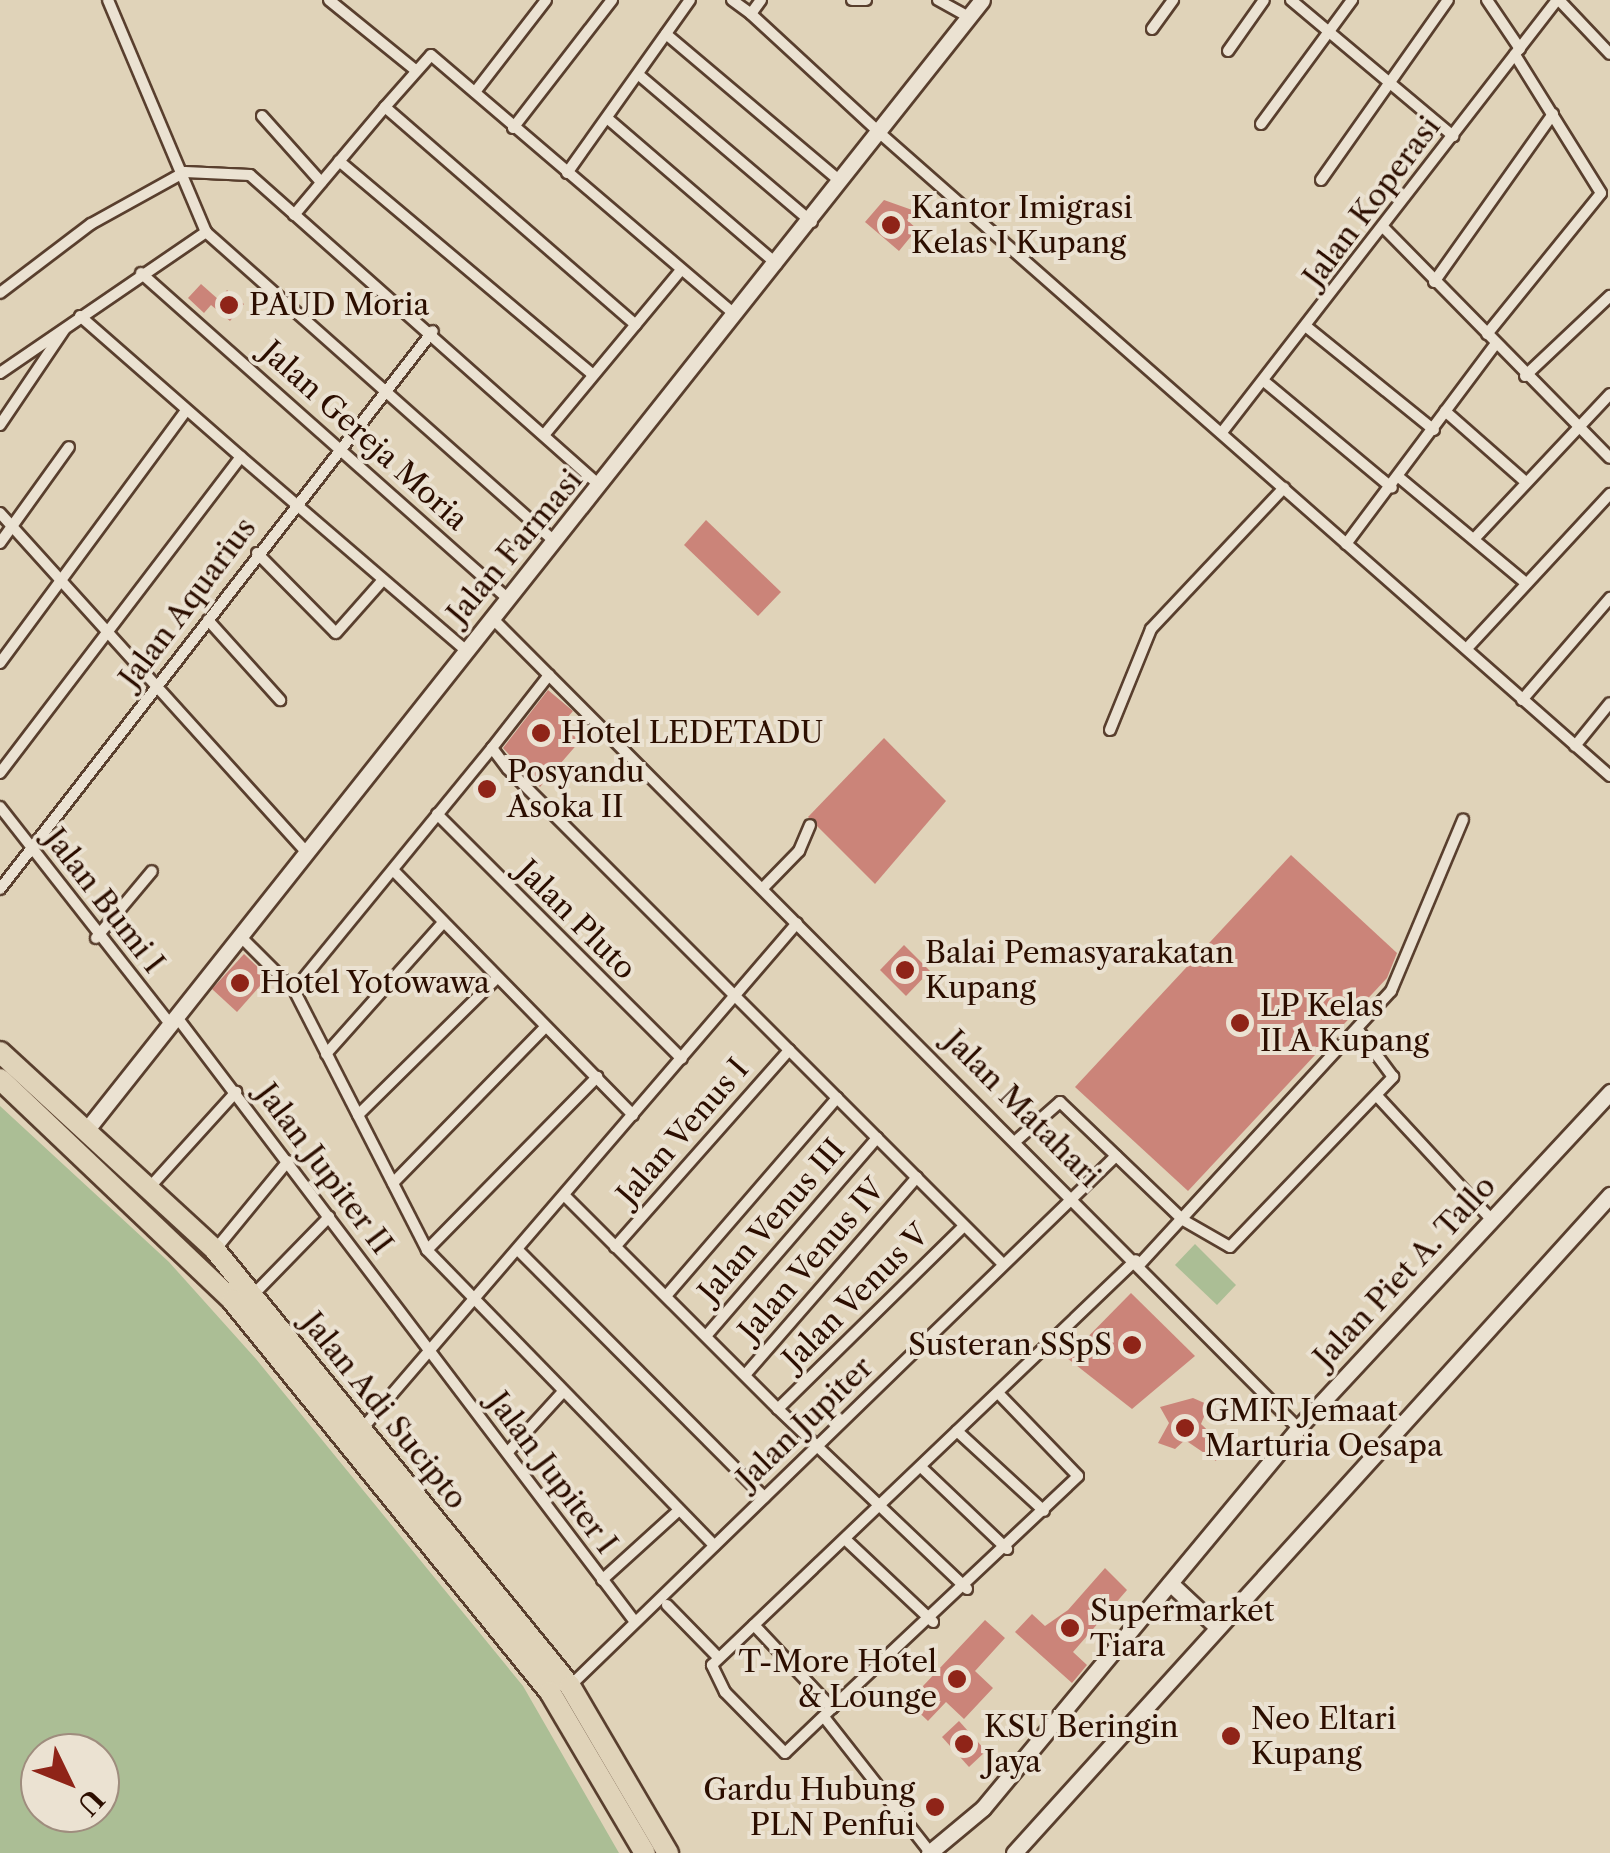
<!DOCTYPE html>
<html>
<head>
<meta charset="utf-8">
<style>
	body { margin:0 }
	#map { position:relative; width:1610px; height:1853px; overflow:hidden; background:#e0d3b9; font-family:"Libre Caslon Text",serif }
	div>[style] { position:absolute }
	.green>* { inset:0; background:#abbe95 }
	.building>* { inset:0; background:#cb8479 }
	.roads { filter:drop-shadow(2px 0 #593f2e) drop-shadow(-2px 0 #593f2e) drop-shadow(0 2px #593f2e) drop-shadow(0 -2px #593f2e) }
	.street>* { height:10px; margin:-5px; padding:0 5px; transform-origin:5px; border-radius:5px; background:#ebe2d2 }
	.secondary>* { height:15px; margin:-7.5px; padding:0 7.5px; transform-origin:7.5px; border-radius:7.5px; background:#ebe2d2 }
	.highway>* { height:20px; margin:-10px; padding:0 10px; transform-origin:10px; border-radius:10px; background:#e0d3b9 }
	.dots>* { width:28px; height:28px; translate:-50% -50%; box-sizing:border-box; border:5px solid #ebe2d2; border-radius:50% }
	span { translate:-50% -50%; white-space:nowrap; text-align:center; line-height:1.15; -webkit-text-stroke:8px #ebe2d2; paint-order:stroke }
	.street-label { font-size:30px; color:#2c0e00 }
	.poi-label { font-size:30px; color:#2c0e00 }
	.left { translate:0 -50%; text-align:left }
	.right { translate:-100% -50%; text-align:right }
	.north { position:absolute; left:20px; top:1733px; width:100px; height:100px; box-sizing:border-box; background:#ebe2d2; border:2px solid #9f8d7e; border-radius:50%; rotate:133deg; font-size:28px; font-weight:700; line-height:40px; text-align:center; color:#2c0e00 }
	.north::after { content:''; display:block; margin:auto; width:35px; height:45px; background:#8f2418; clip-path:polygon(50% 0,100% 100%,50% 72%,0 100%) }
</style>
</head>
<body>
<div id="map">
	<div class="green">
		<div style="clip-path:polygon(evenodd,0 1106px,169px 1262px,256px 1359px,523px 1686px,619px 1853px,0 1853px,0 1106px,40px 1753px,100px 1753px,100px 1813px,40px 1813px,40px 1753px)"></div>
		<div style="clip-path:polygon(1195px 1244px,1236px 1285px,1217px 1305px,1175px 1265px)"></div>
	</div>
	<div class="building">
		<div style="clip-path:polygon(884px 200px,915px 211px,907px 220px,917px 229px,899px 251px,865px 222px)"></div>
		<div style="clip-path:polygon(201px 284px,219px 300px,227px 290px,244px 304px,230px 321px,211px 305px,204px 313px,188px 298px)"></div>
		<div style="clip-path:polygon(706px 520px,781px 592px,758px 616px,684px 545px)"></div>
		<div style="clip-path:polygon(548px 690px,573px 711px,561px 725px,580px 741px,540px 787px,503px 748px)"></div>
		<div style="clip-path:polygon(884px 738px,946px 801px,875px 884px,808px 817px)"></div>
		<div style="clip-path:polygon(1291px 855px,1397px 953px,1387px 978px,1188px 1191px,1075px 1087px)"></div>
		<div style="clip-path:polygon(904px 945px,930px 971px,906px 996px,880px 970px)"></div>
		<div style="clip-path:polygon(244px 954px,268px 977px,237px 1012px,212px 989px)"></div>
		<div style="clip-path:polygon(1131px 1293px,1195px 1356px,1132px 1409px,1067px 1358px)"></div>
		<div style="clip-path:polygon(1193px 1398px,1209px 1405px,1201px 1424px,1221px 1443px,1216px 1461px,1185px 1440px,1175px 1449px,1158px 1443px,1169px 1423px,1160px 1407px)"></div>
		<div style="clip-path:polygon(1105px 1568px,1127px 1590px,1073px 1652px,1087px 1665px,1072px 1683px,1015px 1632px,1032px 1614px,1045px 1626px,1068px 1610px)"></div>
		<div style="clip-path:polygon(985px 1620px,1005px 1638px,975px 1671px,993px 1688px,964px 1719px,946px 1702px,928px 1721px,908px 1702px)"></div>
		<div style="clip-path:polygon(959px 1721px,986px 1751px,969px 1767px,942px 1737px)"></div>
	</div>
	<div class="roads">
		<div class="street">
			<div style="left:108px;top:0;width:252px;rotate:67.1deg"></div>
			<div style="left:206px;top:232px;width:465px;rotate:41.6deg"></div>
			<div style="left:329px;top:0;width:109px;rotate:39.1deg"></div>
			<div style="left:732px;top:0;width:24px;rotate:36deg"></div>
			<div style="left:761px;top:0;width:17px;rotate:126deg"></div>
			<div style="left:751px;top:14px;width:178px;rotate:42.7deg"></div>
			<div style="left:882px;top:135px;width:970px;rotate:41.36deg"></div>
			<div style="left:852px;top:0;width:14px"></div>
			<div style="left:938px;top:0;width:37px;rotate:29deg"></div>
			<div style="left:1291px;top:0;width:212px;rotate:40deg"></div>
			<div style="left:1487px;top:0;width:59px;rotate:56deg"></div>
			<div style="left:1559px;top:0;width:74px;rotate:46.6deg"></div>
			<div style="left:1152px;top:29px;width:36px;rotate:-54deg"></div>
			<div style="left:666px;top:34px;width:229px;rotate:40.2deg"></div>
			<div style="left:1228px;top:51px;width:62px;rotate:-54.8deg"></div>
			<div style="left:639px;top:75px;width:227px;rotate:40.4deg"></div>
			<div style="left:475px;top:92px;width:116px;rotate:-52.3deg"></div>
			<div style="left:385px;top:107px;width:69px;rotate:-48.5deg"></div>
			<div style="left:431px;top:55px;width:400px;rotate:40.5deg"></div>
			<div style="left:262px;top:116px;width:89px;rotate:48.2deg"></div>
			<div style="left:607px;top:118px;width:224px;rotate:40.7deg"></div>
			<div style="left:1261px;top:124px;width:154px;rotate:-53.7deg"></div>
			<div style="left:513px;top:128px;width:162px;rotate:-52.3deg"></div>
			<div style="left:339px;top:161px;width:332px;rotate:40.1deg"></div>
			<div style="left:567px;top:173px;width:212px;rotate:-54.6deg"></div>
			<div style="left:1321px;top:180px;width:220px;rotate:-54.8deg"></div>
			<div style="left:294px;top:215px;width:141px;rotate:-49.9deg"></div>
			<div style="left:385px;top:107px;width:332px;rotate:41deg"></div>
			<div style="left:1384px;top:228px;width:322px;rotate:45.5deg"></div>
			<div style="left:141px;top:273px;width:491px;rotate:41.6deg"></div>
			<div style="left:1434px;top:282px;width:206px;rotate:-54.7deg"></div>
			<div style="left:0;top:293px;width:114px;rotate:-37.2deg"></div>
			<div style="left:91px;top:224px;width:107px;rotate:-29deg"></div>
			<div style="left:185px;top:172px;width:65px;rotate:2.6deg"></div>
			<div style="left:250px;top:175px;width:468px;rotate:41.6deg"></div>
			<div style="left:1308px;top:328px;width:162px;rotate:39deg"></div>
			<div style="left:1487px;top:334px;width:181px;rotate:-51deg"></div>
			<div style="left:1601px;top:193px;width:163px;rotate:-121.9deg"></div>
			<div style="left:0;top:373px;width:250px;rotate:-34.4deg"></div>
			<div style="left:1525px;top:376px;width:117px;rotate:-43.3deg"></div>
			<div style="left:1265px;top:382px;width:165px;rotate:39.8deg"></div>
			<div style="left:1445px;top:411px;width:103px;rotate:41.4deg"></div>
			<div style="left:0;top:425px;width:115px;rotate:-56deg"></div>
			<div style="left:1223px;top:431px;width:545px;rotate:-52.23deg"></div>
			<div style="left:544px;top:435px;width:213px;rotate:-50.3deg"></div>
			<div style="left:241px;top:457px;width:296px;rotate:40.7deg"></div>
			<div style="left:1401px;top:479px;width:163px;rotate:39.8deg"></div>
			<div style="left:0;top:513px;width:457px;rotate:47.9deg"></div>
			<div style="left:1474px;top:539px;width:199px;rotate:-46.8deg"></div>
			<div style="left:0;top:543px;width:118px;rotate:-54.3deg"></div>
			<div style="left:1346px;top:544px;width:249px;rotate:-53.2deg"></div>
			<div style="left:257px;top:553px;width:112px;rotate:45.4deg"></div>
			<div style="left:336px;top:633px;width:69px;rotate:-48.5deg"></div>
			<div style="left:493px;top:619px;width:1141px;rotate:45.14deg"></div>
			<div style="left:208px;top:620px;width:108px;rotate:48deg"></div>
			<div style="left:1470px;top:645px;width:206px;rotate:-47.2deg"></div>
			<div style="left:0;top:663px;width:313px;rotate:-53.6deg"></div>
			<div style="left:549px;top:675px;width:93px;rotate:128deg"></div>
			<div style="left:492px;top:748px;width:26px;rotate:53deg"></div>
			<div style="left:508px;top:769px;width:700px;rotate:45deg"></div>
			<div style="left:1522px;top:700px;width:135px;rotate:-49.2deg"></div>
			<div style="left:1110px;top:730px;width:109px;rotate:-67.9deg"></div>
			<div style="left:1151px;top:629px;width:194px;rotate:-46.7deg"></div>
			<div style="left:1575px;top:746px;width:55px;rotate:-50.9deg"></div>
			<div style="left:492px;top:748px;width:313px;rotate:129.3deg"></div>
			<div style="left:294px;top:990px;width:292px;rotate:62.9deg"></div>
			<div style="left:427px;top:1250px;width:412px;rotate:45.8deg"></div>
			<div style="left:0;top:773px;width:397px;rotate:-52.7deg"></div>
			<div style="left:241px;top:457px;width:214px;rotate:-138.8deg"></div>
			<div style="left:0;top:807px;width:276px;rotate:51.9deg"></div>
			<div style="left:437px;top:814px;width:346px;rotate:45deg"></div>
			<div style="left:393px;top:870px;width:343px;rotate:45.6deg"></div>
			<div style="left:763px;top:888px;width:52px;rotate:-45.8deg"></div>
			<div style="left:799px;top:851px;width:28px;rotate:-67deg"></div>
			<div style="left:0;top:889px;width:706px;rotate:-52.19deg"></div>
			<div style="left:96px;top:938px;width:87px;rotate:-50.1deg"></div>
			<div style="left:242px;top:938px;width:74px;rotate:45deg"></div>
			<div style="left:176px;top:1016px;width:760px;rotate:52.86deg"></div>
			<div style="left:326px;top:1054px;width:174px;rotate:-48.3deg"></div>
			<div style="left:1378px;top:1097px;width:166px;rotate:47.2deg"></div>
			<div style="left:358px;top:1115px;width:192px;rotate:-44.6deg"></div>
			<div style="left:1018px;top:1139px;width:56px;rotate:-41.4deg"></div>
			<div style="left:1060px;top:1102px;width:170px;rotate:43.8deg"></div>
			<div style="left:1183px;top:1220px;width:54px;rotate:29.9deg"></div>
			<div style="left:1230px;top:1247px;width:236px;rotate:-46.2deg"></div>
			<div style="left:1393px;top:1077px;width:57px;rotate:-126.5deg"></div>
			<div style="left:393px;top:1183px;width:216px;rotate:-45.7deg"></div>
			<div style="left:149px;top:1188px;width:130px;rotate:-47.8deg"></div>
			<div style="left:565px;top:1196px;width:301px;rotate:45deg"></div>
			<div style="left:964px;top:1226px;width:261px;rotate:135.5deg"></div>
			<div style="left:778px;top:1409px;width:261px;rotate:43.6deg"></div>
			<div style="left:615px;top:1247px;width:263px;rotate:-48.5deg"></div>
			<div style="left:215px;top:1250px;width:115px;rotate:-50.6deg"></div>
			<div style="left:427px;top:1250px;width:243px;rotate:-45.5deg"></div>
			<div style="left:518px;top:1250px;width:349px;rotate:45.1deg"></div>
			<div style="left:1140px;top:1264px;width:371px;rotate:-47.4deg"></div>
			<div style="left:1391px;top:991px;width:186px;rotate:-67.2deg"></div>
			<div style="left:666px;top:1296px;width:262px;rotate:-49.2deg"></div>
			<div style="left:251px;top:1297px;width:112px;rotate:-45.7deg"></div>
			<div style="left:706px;top:1336px;width:262px;rotate:-49.2deg"></div>
			<div style="left:745px;top:1375px;width:262px;rotate:-49deg"></div>
			<div style="left:362px;top:1429px;width:667px;rotate:-49.31deg"></div>
			<div style="left:957px;top:1431px;width:118px;rotate:42.6deg"></div>
			<div style="left:508px;top:1452px;width:79px;rotate:-47.6deg"></div>
			<div style="left:921px;top:1467px;width:119px;rotate:43.6deg"></div>
			<div style="left:845px;top:1539px;width:121px;rotate:43.3deg"></div>
			<div style="left:602px;top:1580px;width:103px;rotate:-42.2deg"></div>
			<div style="left:667px;top:1605px;width:73px;rotate:45.6deg"></div>
			<div style="left:754px;top:1625px;width:114px;rotate:46.8deg"></div>
			<div style="left:832px;top:1708px;width:65px;rotate:136.2deg"></div>
			<div style="left:785px;top:1753px;width:86px;rotate:-134.5deg"></div>
			<div style="left:725px;top:1692px;width:30px;rotate:-116deg"></div>
			<div style="left:712px;top:1665px;width:586px;rotate:-43.69deg"></div>
			<div style="left:570px;top:1686px;width:761px;rotate:-44.15deg"></div>
			<div style="left:832px;top:1708px;width:338px;rotate:-43.3deg"></div>
			<div style="left:1078px;top:1476px;width:114px;rotate:-133.9deg"></div>
			<div style="left:824px;top:1717px;width:172px;rotate:51.9deg"></div>
		</div>
		<div class="secondary">
			<div style="left:88px;top:1128px;width:1439px;rotate:-51.6deg"></div>
			<div style="left:1170px;top:1583px;width:64px;rotate:43.1deg"></div>
			<div style="left:929px;top:1853px;width:70px;rotate:-39.8deg"></div>
			<div style="left:983px;top:1808px;width:494px;rotate:-50.3deg"></div>
			<div style="left:1298px;top:1428px;width:459px;rotate:-47.1deg"></div>
			<div style="left:1014px;top:1853px;width:888px;rotate:-47.83deg"></div>
		</div>
		<div class="highway">
			<div style="left:0;top:1052px;width:292px;rotate:42.6deg"></div>
			<div style="left:215px;top:1250px;width:562px;rotate:50.85deg"></div>
			<div style="left:570px;top:1686px;width:194px;rotate:59.6deg"></div>
			<div style="left:0;top:1079px;width:320px;rotate:43.6deg"></div>
			<div style="left:232px;top:1300px;width:505px;rotate:50.95deg"></div>
			<div style="left:550px;top:1692px;width:187px;rotate:59.5deg"></div>
		</div>
	</div>
	<div class="dots">
		<div style="left:891px;top:225px;background:#8f2418"></div>
		<div style="left:229px;top:305px;background:#8f2418"></div>
		<div style="left:541px;top:733px;background:#8f2418"></div>
		<div style="left:487px;top:789px;background:#8f2418"></div>
		<div style="left:905px;top:970px;background:#8f2418"></div>
		<div style="left:240px;top:983px;background:#8f2418"></div>
		<div style="left:1240px;top:1023px;background:#8f2418"></div>
		<div style="left:1132px;top:1345px;background:#8f2418"></div>
		<div style="left:1185px;top:1428px;background:#8f2418"></div>
		<div style="left:1070px;top:1628px;background:#8f2418"></div>
		<div style="left:957px;top:1679px;background:#8f2418"></div>
		<div style="left:1231px;top:1736px;background:#8f2418"></div>
		<div style="left:964px;top:1744px;background:#8f2418"></div>
		<div style="left:935px;top:1807px;background:#8f2418"></div>
	</div>
	<div class="street-label">
		<span style="left:1372px;top:202px;rotate:-53deg">Jalan Koperasi</span>
		<span style="left:364px;top:436px;rotate:42deg">Jalan Gereja Moria</span>
		<span style="left:515px;top:547px;rotate:-50deg">Jalan Farmasi</span>
		<span style="left:188px;top:603px;rotate:-53deg">Jalan Aquarius</span>
		<span style="left:104px;top:901px;rotate:52deg">Jalan Bumi I</span>
		<span style="left:576px;top:920px;rotate:45deg">Jalan Pluto</span>
		<span style="left:1022px;top:1109px;rotate:45deg">Jalan Matahari</span>
		<span style="left:683px;top:1132px;rotate:-49deg">Jalan Venus I</span>
		<span style="left:324px;top:1169px;rotate:53deg">Jalan Jupiter II</span>
		<span style="left:772px;top:1221px;rotate:-49deg">Jalan Venus III</span>
		<span style="left:812px;top:1260px;rotate:-49deg">Jalan Venus IV</span>
		<span style="left:1405px;top:1272px;rotate:-47deg">Jalan Piet A. Tallo</span>
		<span style="left:856px;top:1297px;rotate:-45deg">Jalan Venus V</span>
		<span style="left:384px;top:1411px;rotate:51deg">Jalan Adi Sucipto</span>
		<span style="left:805px;top:1423px;rotate:-44deg">Jalan Jupiter</span>
		<span style="left:552px;top:1473px;rotate:53deg">Jalan Jupiter I</span>
	</div>
	<div class="poi-label">
		<span class="left" style="left:911px;top:225px">Kantor Imigrasi<br>Kelas I Kupang</span>
		<span class="left" style="left:249px;top:305px">PAUD Moria</span>
		<span class="left" style="left:561px;top:733px">Hotel LEDETADU</span>
		<span class="left" style="left:507px;top:789px">Posyandu<br>Asoka II</span>
		<span class="left" style="left:925px;top:970px">Balai Pemasyarakatan<br>Kupang</span>
		<span class="left" style="left:260px;top:983px">Hotel Yotowawa</span>
		<span class="left" style="left:1260px;top:1023px">LP Kelas<br>II A Kupang</span>
		<span class="right" style="left:1112px;top:1345px">Susteran SSpS</span>
		<span class="left" style="left:1205px;top:1428px">GMIT Jemaat<br>Marturia Oesapa</span>
		<span class="left" style="left:1090px;top:1628px">Supermarket<br>Tiara</span>
		<span class="right" style="left:937px;top:1679px">T-More Hotel<br>&amp; Lounge</span>
		<span class="left" style="left:1251px;top:1736px">Neo Eltari<br>Kupang</span>
		<span class="left" style="left:984px;top:1744px">KSU Beringin<br>Jaya</span>
		<span class="right" style="left:915px;top:1807px">Gardu Hubung<br>PLN Penfui</span>
	</div>
	<div class="north">U</div>
</div>
</body>
</html>
